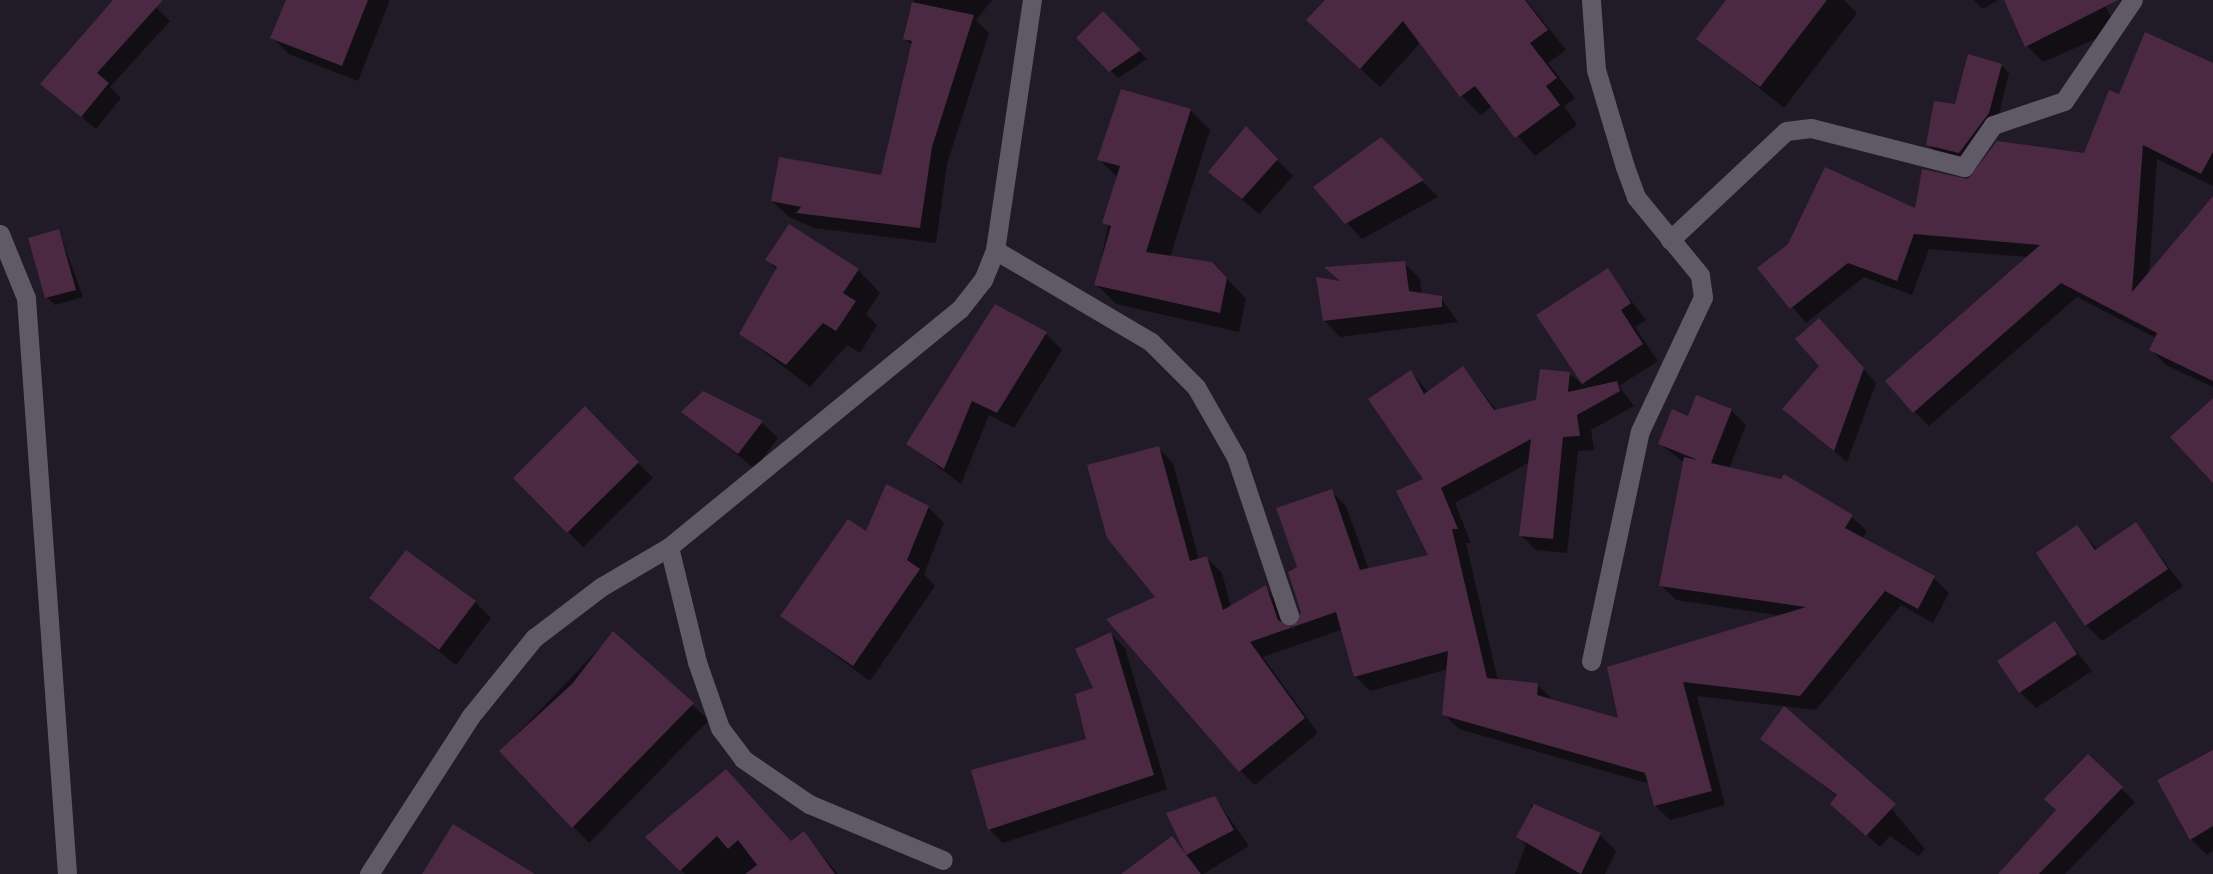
<!DOCTYPE html>
<html>
<head>
<meta charset="utf-8">
<style>
	body { margin:0 }
	#map { position:relative; width:2213px; height:874px; overflow:hidden; background:#201b26; font-family:"Asap Condensed",sans-serif }
	div>[style] { position:absolute }
	.shadow>* { inset:0; background:#0007 }
	.building>* { inset:0; background:#4b2942 }
	.minor>* { height:19px; margin:-9.5px; padding:0 9.5px; transform-origin:9.5px; border-radius:9.5px; background:#605a67 }
	span { translate:-50% -50%; white-space:nowrap; text-align:center; line-height:1.15; -webkit-text-stroke:5px #17121d; paint-order:stroke }
</style>
</head>
<body>
<div id="map">
	<div class="shadow">
		<div style="clip-path:polygon(115px 0,148px 0,170px 21px,110px 87px,121px 98px,96px 129px,42px 84px)"></div>
		<div style="clip-path:polygon(288px 0,390px 0,358px 81px,289px 54px,273px 38px)"></div>
		<div style="clip-path:polygon(914px 0,992px 0,976px 20px,989px 33px,947px 164px,936px 243px,814px 228px,789px 217px,772px 201px,882px 177px,913px 46px,905px 39px)"></div>
		<div style="clip-path:polygon(1327px 0,1526px 0,1566px 50px,1548px 63px,1575px 98px,1564px 106px,1577px 125px,1535px 156px,1492px 106px,1481px 115px,1462px 96px,1421px 42px,1380px 87px,1328px 39px)"></div>
		<div style="clip-path:polygon(1728px 0,1844px 0,1857px 13px,1784px 108px,1699px 39px)"></div>
		<div style="clip-path:polygon(1974px 0,1998px 0,1983px 9px)"></div>
		<div style="clip-path:polygon(2006px 0,2103px 0,2116px 30px,2043px 62px,2027px 46px)"></div>
		<div style="clip-path:polygon(1103px 14px,1147px 59px,1118px 78px,1079px 38px)"></div>
		<div style="clip-path:polygon(2001px 65px,2009px 73px,1997px 122px,1967px 160px,1936px 152px,1928px 144px,1956px 106px)"></div>
		<div style="clip-path:polygon(2213px 65px,2213px 186px,2157px 159px,2149px 275px,2213px 198px,2213px 387px,2166px 365px,2151px 350px,2156px 338px,2077px 297px,1929px 426px,1914px 411px,2028px 257px,1929px 249px,1912px 295px,1864px 277px,1806px 323px,1760px 268px,1916px 211px,1968px 181px,2085px 155px,2120px 96px)"></div>
		<div style="clip-path:polygon(1190px 110px,1210px 130px,1170px 257px,1212px 264px,1232px 284px,1246px 299px,1239px 332px,1116px 304px,1096px 284px,1118px 178px,1099px 159px)"></div>
		<div style="clip-path:polygon(1246px 129px,1293px 176px,1259px 214px,1210px 172px)"></div>
		<div style="clip-path:polygon(1381px 139px,1438px 197px,1362px 239px,1346px 222px)"></div>
		<div style="clip-path:polygon(59px 231px,83px 297px,55px 305px,47px 297px)"></div>
		<div style="clip-path:polygon(767px 260px,858px 270px,880px 293px,866px 314px,877px 325px,860px 353px,847px 345px,810px 387px,741px 334px,777px 270px)"></div>
		<div style="clip-path:polygon(1404px 263px,1420px 279px,1422px 295px,1441px 298px,1458px 322px,1340px 337px,1324px 320px,1342px 283px,1328px 269px)"></div>
		<div style="clip-path:polygon(1607px 270px,1646px 320px,1635px 327px,1658px 361px,1619px 386px,1634px 406px,1591px 430px,1594px 450px,1578px 451px,1567px 553px,1536px 550px,1521px 535px,1530px 462px,1455px 503px,1471px 543px,1466px 543px,1498px 681px,1537px 684px,1552px 699px,1620px 721px,1784px 616px,1676px 600px,1661px 585px,1685px 463px,1660px 444px,1689px 418px,1731px 410px,1746px 425px,1729px 469px,1852px 517px,1867px 531px,1862px 539px,1934px 578px,1949px 593px,1933px 623px,1901px 605px,1816px 710px,1697px 696px,1725px 805px,1670px 820px,1655px 805px,1650px 784px,1459px 729px,1444px 714px,1448px 669px,1370px 691px,1355px 676px,1343px 629px,1263px 657px,1318px 733px,1255px 785px,1240px 770px,1157px 598px,1158px 448px,1173px 463px,1199px 560px,1207px 558px,1222px 573px,1231px 607px,1266px 587px,1293px 629px,1303px 612px,1299px 568px,1331px 491px,1346px 506px,1369px 570px,1431px 556px,1411px 372px,1428px 392px,1463px 368px,1497px 411px,1538px 401px,1569px 374px,1590px 389px,1584px 383px)"></div>
		<div style="clip-path:polygon(1831px 333px,1876px 383px,1847px 462px,1784px 408px,1821px 366px)"></div>
		<div style="clip-path:polygon(1046px 334px,1062px 350px,1014px 428px,989px 415px,961px 484px,908px 444px)"></div>
		<div style="clip-path:polygon(585px 409px,653px 478px,583px 547px,515px 478px)"></div>
		<div style="clip-path:polygon(684px 412px,762px 423px,778px 438px,755px 469px)"></div>
		<div style="clip-path:polygon(928px 507px,944px 523px,924px 574px,935px 586px,870px 681px,783px 616px,867px 534px)"></div>
		<div style="clip-path:polygon(2136px 525px,2183px 586px,2102px 641px,2086px 625px,2077px 528px,2098px 550px)"></div>
		<div style="clip-path:polygon(372px 598px,475px 602px,491px 618px,456px 665px)"></div>
		<div style="clip-path:polygon(2054px 623px,2092px 671px,2036px 708px,2020px 692px)"></div>
		<div style="clip-path:polygon(613px 634px,709px 720px,589px 843px,501px 751px)"></div>
		<div style="clip-path:polygon(1111px 634px,1125px 648px,1167px 789px,1003px 843px,989px 829px,1088px 740px)"></div>
		<div style="clip-path:polygon(1763px 739px,1869px 782px,1925px 849px,1918px 856px,1890px 836px,1880px 847px,1845px 816px,1838px 797px)"></div>
		<div style="clip-path:polygon(2213px 752px,2213px 851px,2207px 855px,2191px 839px)"></div>
		<div style="clip-path:polygon(2088px 756px,2135px 802px,2065px 874px,2001px 874px,2058px 810px)"></div>
		<div style="clip-path:polygon(726px 771px,792px 842px,804px 834px,838px 874px,685px 874px,667px 857px)"></div>
		<div style="clip-path:polygon(1215px 798px,1249px 846px,1203px 874px,1153px 874px,1171px 838px,1187px 854px)"></div>
		<div style="clip-path:polygon(1529px 804px,1600px 835px,1616px 851px,1605px 874px,1515px 874px,1526px 845px,1518px 837px,1533px 810px)"></div>
	</div>
	<div class="building">
		<div style="clip-path:polygon(113px 0,163px 0,97px 73px,109px 83px,81px 117px,40px 84px)"></div>
		<div style="clip-path:polygon(286px 0,368px 0,342px 66px,270px 38px)"></div>
		<div style="clip-path:polygon(1325px 0,1525px 0,1548px 30px,1530px 43px,1557px 78px,1546px 86px,1560px 105px,1515px 138px,1475px 86px,1460px 97px,1403px 21px,1360px 69px,1306px 20px)"></div>
		<div style="clip-path:polygon(1726px 0,1827px 0,1760px 87px,1696px 39px)"></div>
		<div style="clip-path:polygon(2004px 0,2118px 0,2025px 47px)"></div>
		<div style="clip-path:polygon(912px 2px,974px 15px,932px 147px,920px 228px,796px 213px,801px 207px,771px 201px,779px 157px,881px 175px,912px 41px,903px 39px)"></div>
		<div style="clip-path:polygon(1103px 11px,1141px 50px,1109px 72px,1076px 38px)"></div>
		<div style="clip-path:polygon(2145px 32px,2213px 63px,2213px 152px,2201px 174px,2143px 145px,2132px 292px,2213px 196px,2213px 381px,2149px 350px,2157px 333px,2061px 283px,1913px 413px,1885px 381px,2040px 245px,1914px 234px,1897px 281px,1848px 263px,1790px 309px,1757px 268px,1788px 244px,1825px 167px,1915px 208px,1922px 169px,1968px 179px,1997px 141px,2084px 153px,2109px 90px,2119px 94px)"></div>
		<div style="clip-path:polygon(1968px 54px,2002px 64px,1989px 113px,1959px 153px,1926px 145px,1934px 101px,1955px 104px)"></div>
		<div style="clip-path:polygon(1121px 89px,1191px 109px,1146px 252px,1212px 262px,1227px 278px,1220px 313px,1094px 285px,1111px 226px,1102px 223px,1120px 166px,1097px 160px)"></div>
		<div style="clip-path:polygon(1246px 126px,1278px 159px,1242px 199px,1208px 172px)"></div>
		<div style="clip-path:polygon(1381px 137px,1424px 180px,1345px 224px,1313px 187px)"></div>
		<div style="clip-path:polygon(789px 224px,859px 269px,843px 293px,856px 301px,836px 331px,823px 323px,786px 365px,739px 334px,777px 267px,765px 260px)"></div>
		<div style="clip-path:polygon(59px 229px,76px 290px,45px 298px,28px 238px)"></div>
		<div style="clip-path:polygon(1405px 261px,1409px 291px,1442px 296px,1442px 307px,1323px 321px,1316px 277px,1340px 281px,1324px 267px)"></div>
		<div style="clip-path:polygon(1608px 268px,1631px 303px,1621px 310px,1643px 344px,1582px 384px,1536px 315px)"></div>
		<div style="clip-path:polygon(995px 304px,1047px 332px,997px 413px,972px 401px,944px 469px,906px 444px)"></div>
		<div style="clip-path:polygon(1819px 318px,1864px 368px,1834px 451px,1782px 409px,1819px 366px,1795px 339px)"></div>
		<div style="clip-path:polygon(1463px 366px,1494px 410px,1536px 400px,1540px 369px,1570px 372px,1568px 392px,1617px 381px,1620px 391px,1577px 415px,1580px 436px,1563px 437px,1553px 539px,1519px 536px,1531px 439px,1441px 488px,1458px 529px,1452px 529px,1487px 678px,1538px 683px,1537px 695px,1618px 718px,1607px 667px,1806px 607px,1659px 586px,1684px 457px,1698px 460px,1658px 444px,1672px 409px,1688px 416px,1696px 395px,1732px 409px,1711px 463px,1781px 479px,1784px 474px,1853px 515px,1845px 528px,1935px 576px,1918px 609px,1885px 591px,1800px 696px,1683px 682px,1712px 791px,1654px 806px,1645px 773px,1442px 715px,1448px 651px,1354px 677px,1336px 612px,1250px 642px,1305px 718px,1239px 772px,1106px 619px,1155px 597px,1107px 538px,1087px 465px,1159px 446px,1190px 561px,1207px 556px,1223px 610px,1266px 585px,1278px 620px,1292px 627px,1301px 612px,1288px 572px,1297px 567px,1276px 508px,1332px 489px,1360px 570px,1428px 555px,1396px 491px,1423px 479px,1368px 399px,1411px 370px,1424px 394px)"></div>
		<div style="clip-path:polygon(703px 391px,763px 421px,738px 454px,681px 412px)"></div>
		<div style="clip-path:polygon(2213px 398px,2213px 483px,2170px 437px)"></div>
		<div style="clip-path:polygon(585px 406px,639px 462px,567px 533px,513px 478px)"></div>
		<div style="clip-path:polygon(886px 484px,929px 506px,907px 560px,920px 569px,853px 666px,780px 616px,848px 519px,866px 531px)"></div>
		<div style="clip-path:polygon(2136px 522px,2168px 569px,2085px 626px,2036px 553px,2077px 525px,2095px 550px)"></div>
		<div style="clip-path:polygon(406px 550px,476px 601px,439px 650px,369px 598px)"></div>
		<div style="clip-path:polygon(2055px 621px,2077px 654px,2019px 693px,1997px 661px)"></div>
		<div style="clip-path:polygon(613px 631px,694px 703px,572px 828px,499px 751px,572px 684px)"></div>
		<div style="clip-path:polygon(1111px 632px,1154px 775px,988px 830px,971px 770px,1086px 739px,1075px 694px,1093px 688px,1075px 649px)"></div>
		<div style="clip-path:polygon(1784px 706px,1896px 804px,1866px 836px,1830px 804px,1837px 795px,1760px 739px)"></div>
		<div style="clip-path:polygon(2213px 750px,2213px 826px,2190px 840px,2157px 780px)"></div>
		<div style="clip-path:polygon(2088px 754px,2123px 787px,2039px 874px,1998px 874px,2056px 810px,2044px 799px)"></div>
		<div style="clip-path:polygon(726px 769px,791px 841px,804px 831px,835px 874px,745px 874px,757px 865px,738px 840px,728px 849px,717px 836px,680px 871px,645px 837px)"></div>
		<div style="clip-path:polygon(1215px 796px,1234px 830px,1186px 855px,1166px 813px)"></div>
		<div style="clip-path:polygon(1534px 804px,1601px 833px,1581px 874px,1516px 837px)"></div>
		<div style="clip-path:polygon(453px 824px,535px 874px,422px 874px)"></div>
		<div style="clip-path:polygon(1172px 836px,1201px 874px,1121px 874px)"></div>
	</div>
	<div class="minor">
		<div style="left:0;top:234px;width:69px;rotate:67.9deg"></div>
		<div style="left:26px;top:298px;width:577px;rotate:85.93deg"></div>
		<div style="left:1670px;top:240px;width:159px;rotate:-43.2deg"></div>
		<div style="left:1786px;top:131px;width:25px;rotate:-7deg"></div>
		<div style="left:1811px;top:128px;width:158px;rotate:14.3deg"></div>
		<div style="left:1964px;top:167px;width:51px;rotate:-55.4deg"></div>
		<div style="left:1993px;top:125px;width:75px;rotate:-18.7deg"></div>
		<div style="left:2064px;top:101px;width:122px;rotate:-55.7deg"></div>
		<div style="left:995px;top:250px;width:181px;rotate:30.5deg"></div>
		<div style="left:1151px;top:342px;width:64px;rotate:45deg"></div>
		<div style="left:1196px;top:387px;width:81px;rotate:60.3deg"></div>
		<div style="left:1236px;top:457px;width:167px;rotate:71.5deg"></div>
		<div style="left:669px;top:547px;width:118px;rotate:76.3deg"></div>
		<div style="left:697px;top:662px;width:70px;rotate:70.8deg"></div>
		<div style="left:720px;top:728px;width:39px;rotate:53deg"></div>
		<div style="left:743px;top:759px;width:80px;rotate:34.3deg"></div>
		<div style="left:809px;top:804px;width:145px;rotate:22.7deg"></div>
		<div style="left:1591px;top:661px;width:235px;rotate:-78deg"></div>
		<div style="left:1640px;top:431px;width:148px;rotate:-64.8deg"></div>
		<div style="left:1703px;top:297px;width:22px;rotate:-98deg"></div>
		<div style="left:1700px;top:275px;width:101px;rotate:-129.4deg"></div>
		<div style="left:1636px;top:197px;width:32px;rotate:-110deg"></div>
		<div style="left:1625px;top:167px;width:101px;rotate:-106.6deg"></div>
		<div style="left:1596px;top:70px;width:70px;rotate:-94.1deg"></div>
		<div style="left:369px;top:874px;width:187px;rotate:-57.2deg"></div>
		<div style="left:470px;top:717px;width:102px;rotate:-51deg"></div>
		<div style="left:534px;top:638px;width:84px;rotate:-37.3deg"></div>
		<div style="left:601px;top:587px;width:79px;rotate:-30.5deg"></div>
		<div style="left:669px;top:547px;width:376px;rotate:-39.3deg"></div>
		<div style="left:960px;top:309px;width:37px;rotate:-52deg"></div>
		<div style="left:983px;top:280px;width:32px;rotate:-68deg"></div>
		<div style="left:995px;top:250px;width:253px;rotate:-81.6deg"></div>
	</div>
</div>
</body>
</html>
